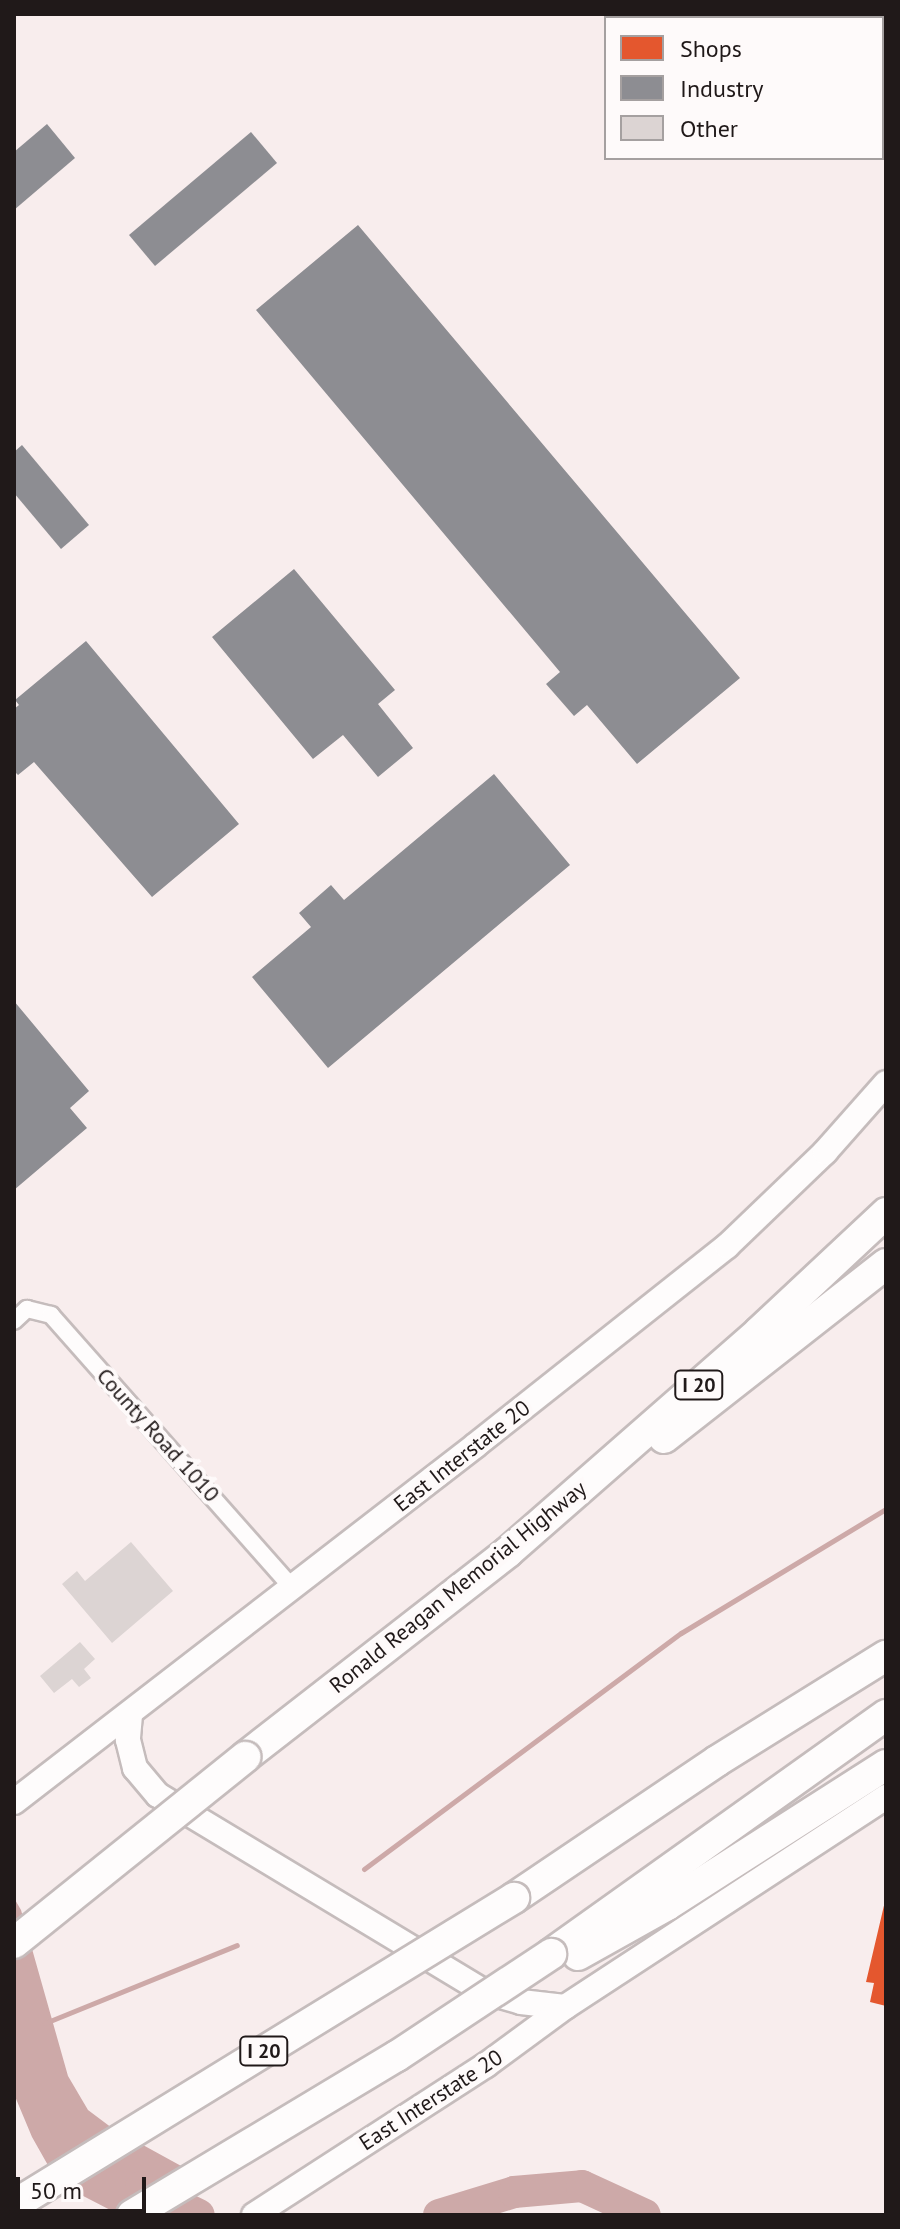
<!DOCTYPE html>
<html>
<head>
<meta charset="utf-8">
<style>
	body { margin:0 }
	#map { position:relative; width:900px; height:2229px; overflow:hidden; background:#f8eded; font-family:"PT Sans",sans-serif }
	div>[style] { position:absolute }
	.water>* { inset:0; background:#cda9a8 }
	.shops>* { inset:0; background:#e4572e }
	.industry>* { inset:0; background:#8d8d92 }
	.stream>* { height:5px; margin:-2.5px; padding:0 2.5px; transform-origin:2.5px; border-radius:2.5px; background:#cda9a8 }
	.river>* { height:32px; margin:-16px; padding:0 16px; transform-origin:16px; border-radius:16px; background:#cda9a8 }
	.building>* { inset:0; background:#dcd4d3 }
	.roads { filter:drop-shadow(2px 0 #c5bcbc) drop-shadow(-2px 0 #c5bcbc) drop-shadow(0 2px #c5bcbc) drop-shadow(0 -2px #c5bcbc) }
	.minor>* { height:16px; margin:-8px; padding:0 8px; transform-origin:8px; border-radius:8px; background:#fefcfc }
	.secondary>* { height:24px; margin:-12px; padding:0 12px; transform-origin:12px; border-radius:12px; background:#fefcfc }
	.motorway>* { height:30px; margin:-15px; padding:0 15px; transform-origin:15px; border-radius:15px; background:#fefcfc }
	.bridges { filter:drop-shadow(2px 0 #c5bcbc) drop-shadow(-2px 0 #c5bcbc) drop-shadow(0 2px #c5bcbc) drop-shadow(0 -2px #c5bcbc) }
	.motorway-bridge>* { height:30px; margin:-15px; padding:0 15px; transform-origin:15px; border-radius:15px; background:#fefcfc }
	span { translate:-50% -50%; white-space:nowrap; text-align:center; line-height:1.15; -webkit-text-stroke:8px #fefafa; paint-order:stroke }
	.shield-label span { padding:2px 6px; background:#fefafa; border:2px solid; border-radius:6px; -webkit-text-stroke-width:0 }
	.shield-label { font-size:20px; color:#201919; font-weight:700 }
	.street-label { font-size:22px; color:#201919 }
	.frame { position:absolute; inset:0; border:16px solid #201919; pointer-events:none }
	.legend { position:absolute; left:604px; top:16px; width:280px; height:144px; box-sizing:border-box; background:#fefafa; border:2px solid #a5a0a0; margin:0; padding:10px 14px; list-style:none; font-size:24px; color:#201919 }
	.legend li { display:flex; align-items:center; gap:16px; height:40px }
	.legend b { width:40px; border:2px solid #a5a0a0 }
	.scale { position:absolute; left:16px; top:2177px; width:130px; height:36px; box-sizing:border-box; border:4px solid #201919; border-top:0; padding-left:10px; font-size:24px; line-height:28px; white-space:nowrap; color:#201919; -webkit-text-stroke:6px #fefafa; paint-order:stroke }
</style>
</head>
<body>
<div id="map">
	<div class="water">
		<div style="clip-path:polygon(14px 1898px,21px 1910px,68px 2076px,88px 2110px,112px 2128px,183px 2167px,120px 2215px,58px 2183px,32px 2137px,14px 2094px)"></div>
	</div>
	<div class="shops">
		<div style="clip-path:polygon(886px 1897px,886px 2006px,870px 2002px,874px 1983px,866px 1982px)"></div>
	</div>
	<div class="industry">
		<div style="clip-path:polygon(47px 124px,75px 158px,14px 210px,14px 152px)"></div>
		<div style="clip-path:polygon(251px 132px,277px 163px,155px 266px,129px 235px)"></div>
		<div style="clip-path:polygon(358px 225px,740px 678px,637px 764px,587px 705px,574px 716px,546px 684px,560px 672px,256px 310px)"></div>
		<div style="clip-path:polygon(22px 445px,89px 525px,61px 549px,14px 493px,14px 452px)"></div>
		<div style="clip-path:polygon(294px 569px,395px 690px,378px 704px,413px 748px,378px 777px,343px 735px,313px 759px,212px 637px)"></div>
		<div style="clip-path:polygon(86px 641px,239px 824px,152px 897px,34px 762px,18px 775px,14px 771px,14px 709px,19px 705px,15px 700px)"></div>
		<div style="clip-path:polygon(494px 774px,570px 865px,328px 1068px,252px 977px,311px 927px,299px 913px,331px 885px,344px 900px)"></div>
		<div style="clip-path:polygon(14px 1001px,89px 1091px,70px 1108px,87px 1128px,14px 1190px)"></div>
	</div>
	<div class="stream">
		<div style="left:364px;top:1869px;width:395px;rotate:-36.7deg"></div>
		<div style="left:681px;top:1633px;width:240px;rotate:-31.2deg"></div>
		<div style="left:45px;top:2023px;width:207px;rotate:-22.1deg"></div>
	</div>
	<div class="river">
		<div style="left:141px;top:2187px;width:64px;rotate:25.8deg"></div>
		<div style="left:439px;top:2215px;width:78px;rotate:-17deg"></div>
		<div style="left:514px;top:2192px;width:68px;rotate:-5deg"></div>
		<div style="left:582px;top:2186px;width:69px;rotate:24.7deg"></div>
	</div>
	<div class="building">
		<div style="clip-path:polygon(131px 1542px,173px 1591px,112px 1643px,62px 1584px,77px 1571px,85px 1581px)"></div>
		<div style="clip-path:polygon(80px 1642px,95px 1659px,84px 1669px,91px 1678px,79px 1687px,72px 1679px,54px 1693px,40px 1676px)"></div>
	</div>
	<div class="roads">
		<div class="minor">
			<div style="left:14px;top:1321px;width:18px;rotate:-43deg"></div>
			<div style="left:27px;top:1309px;width:25px;rotate:14deg"></div>
			<div style="left:51px;top:1315px;width:363px;rotate:48.5deg"></div>
		</div>
		<div class="secondary">
			<div style="left:130px;top:1715px;width:25px;rotate:95deg"></div>
			<div style="left:128px;top:1740px;width:29px;rotate:76deg"></div>
			<div style="left:135px;top:1768px;width:35px;rotate:50deg"></div>
			<div style="left:158px;top:1795px;width:380px;rotate:31.1deg"></div>
			<div style="left:483px;top:1991px;width:40px;rotate:16deg"></div>
			<div style="left:521px;top:2002px;width:44px;rotate:6.5deg"></div>
			<div style="left:14px;top:1802px;width:584px;rotate:-37.69deg"></div>
			<div style="left:476px;top:1445px;width:320px;rotate:-38.4deg"></div>
			<div style="left:727px;top:1246px;width:136px;rotate:-43.8deg"></div>
			<div style="left:825px;top:1152px;width:92px;rotate:-48.5deg"></div>
			<div style="left:254px;top:2215px;width:276px;rotate:-32.9deg"></div>
			<div style="left:486px;top:2065px;width:98px;rotate:-36.3deg"></div>
			<div style="left:565px;top:2007px;width:384px;rotate:-33.2deg"></div>
		</div>
		<div class="motorway">
			<div style="left:664px;top:1438px;width:282px;rotate:-38.1deg"></div>
			<div style="left:245px;top:1757px;width:333px;rotate:-37.9deg"></div>
			<div style="left:508px;top:1552px;width:334px;rotate:-41.2deg"></div>
			<div style="left:759px;top:1332px;width:174px;rotate:-43.1deg"></div>
			<div style="left:514px;top:1898px;width:245px;rotate:-34deg"></div>
			<div style="left:717px;top:1761px;width:199px;rotate:-31.9deg"></div>
			<div style="left:551px;top:1954px;width:412px;rotate:-35.5deg"></div>
			<div style="left:578px;top:1955px;width:102px;rotate:-29.3deg"></div>
			<div style="left:667px;top:1905px;width:260px;rotate:-32.6deg"></div>
		</div>
	</div>
	<div class="bridges">
		<div class="motorway-bridge">
			<div style="left:14px;top:1943px;width:297px;rotate:-38.8deg"></div>
			<div style="left:14px;top:2205px;width:587px;rotate:-31.55deg"></div>
			<div style="left:132px;top:2215px;width:309px;rotate:-31deg"></div>
			<div style="left:397px;top:2056px;width:185px;rotate:-33.5deg"></div>
		</div>
	</div>
	<div class="shield-label">
		<span style="left:699px;top:1385px">I 20</span>
		<span style="left:264px;top:2051px">I 20</span>
	</div>
	<div class="street-label">
		<span style="left:158px;top:1435px;rotate:48deg">County Road 1010</span>
		<span style="left:462px;top:1456px;rotate:-38deg">East Interstate 20</span>
		<span style="left:458px;top:1587px;rotate:-39deg">Ronald Reagan Memorial Highway</span>
		<span style="left:431px;top:2100px;rotate:-33deg">East Interstate 20</span>
	</div>
	<div class="frame"></div>
	<ul class="legend">
	<li><b style="height:22px;background:#e4572e"></b>Shops</li>
	<li><b style="height:22px;background:#8d8d92"></b>Industry</li>
	<li><b style="height:22px;background:#dcd4d3"></b>Other</li>
	</ul>
	<div class="scale">50 m</div>
</div>
</body>
</html>
